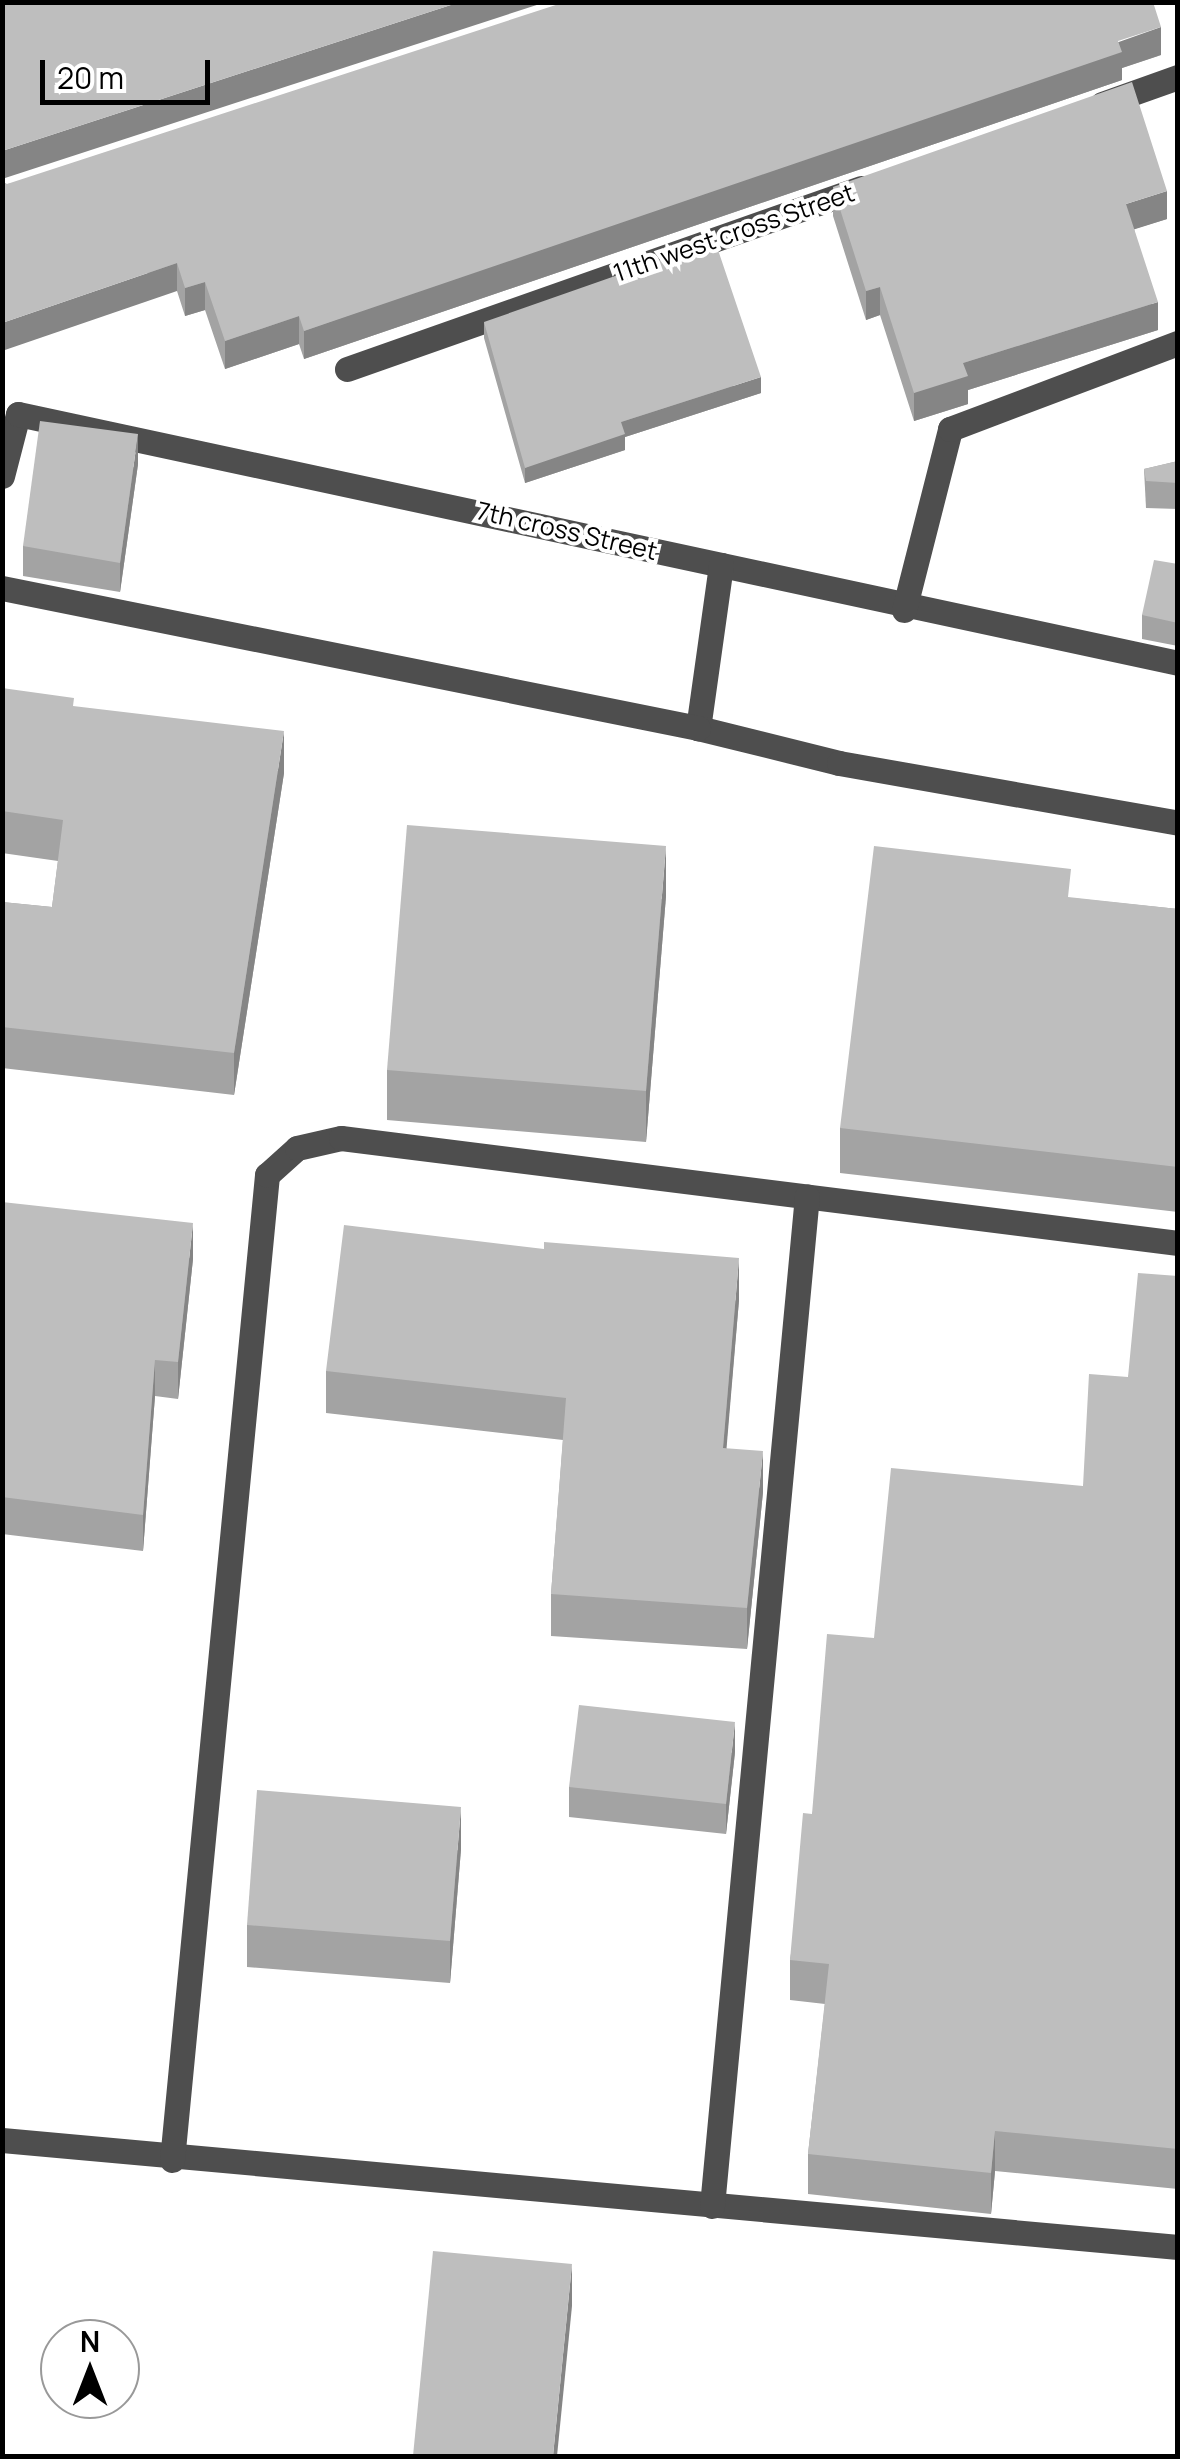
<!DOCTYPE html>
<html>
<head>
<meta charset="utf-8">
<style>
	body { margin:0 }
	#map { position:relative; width:1180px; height:2459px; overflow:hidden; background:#fff; font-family:Manrope,sans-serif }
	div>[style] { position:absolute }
	.minor>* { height:25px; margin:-12.5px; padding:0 12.5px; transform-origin:12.5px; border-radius:12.5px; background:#4e4e4e }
	.wall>* { inset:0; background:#a3a3a3 }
	.shaded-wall>* { inset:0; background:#858585 }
	.building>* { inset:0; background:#bebebe }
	span { translate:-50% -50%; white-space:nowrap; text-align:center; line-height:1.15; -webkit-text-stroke:8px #fff; paint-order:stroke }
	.street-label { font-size:25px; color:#000 }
	.frame { position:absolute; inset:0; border:5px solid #000; pointer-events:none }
	.north { position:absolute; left:40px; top:2319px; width:100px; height:100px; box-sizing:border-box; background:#fff; border:2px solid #999; border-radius:50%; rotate:0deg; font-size:28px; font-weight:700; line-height:40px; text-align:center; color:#000 }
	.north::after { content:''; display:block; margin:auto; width:35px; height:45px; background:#000; clip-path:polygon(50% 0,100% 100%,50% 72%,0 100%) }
	.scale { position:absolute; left:40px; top:60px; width:170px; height:45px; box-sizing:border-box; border:5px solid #000; border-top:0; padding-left:12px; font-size:30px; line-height:35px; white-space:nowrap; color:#000; -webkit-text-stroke:8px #fff; paint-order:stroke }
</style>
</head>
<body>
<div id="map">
	<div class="minor">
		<div style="left:1102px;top:104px;width:81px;rotate:-19.6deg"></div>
		<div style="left:347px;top:369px;width:545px;rotate:-19.4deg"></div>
		<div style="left:2px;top:476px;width:64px;rotate:-75.5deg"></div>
		<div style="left:18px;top:414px;width:1186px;rotate:12.11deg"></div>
		<div style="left:721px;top:565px;width:165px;rotate:98deg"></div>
		<div style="left:698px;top:728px;width:145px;rotate:13.9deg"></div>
		<div style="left:839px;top:763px;width:344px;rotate:10deg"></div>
		<div style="left:2px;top:588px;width:710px;rotate:11.37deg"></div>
		<div style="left:904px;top:610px;width:187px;rotate:-75.7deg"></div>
		<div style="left:950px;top:429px;width:244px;rotate:-20.7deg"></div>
		<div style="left:2px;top:2140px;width:1181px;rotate:5.2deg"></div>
		<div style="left:172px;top:2160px;width:990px;rotate:-84.49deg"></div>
		<div style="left:267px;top:1175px;width:40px;rotate:-42deg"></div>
		<div style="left:297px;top:1148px;width:45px;rotate:-12.8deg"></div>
		<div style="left:341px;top:1138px;width:844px;rotate:7.15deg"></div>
		<div style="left:712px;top:2206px;width:1014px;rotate:-84.63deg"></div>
	</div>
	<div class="wall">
		<div style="clip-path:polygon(1161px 55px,1122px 68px,1122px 80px,304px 359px,299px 344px,225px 369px,205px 310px,185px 316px,177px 291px,7px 184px)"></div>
		<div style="clip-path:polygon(833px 187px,1167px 219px,1134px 229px,1158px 330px,968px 390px,968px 404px,914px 421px,880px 315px,866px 320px,833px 216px)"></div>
		<div style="clip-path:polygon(484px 322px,761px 393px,625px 437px,625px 450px,525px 483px,484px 338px)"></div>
		<div style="clip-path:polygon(1178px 461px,1178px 509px,1146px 508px,1144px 469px)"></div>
		<div style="clip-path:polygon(138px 464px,120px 592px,23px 576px,23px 546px)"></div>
		<div style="clip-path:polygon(1178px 564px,1178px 646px,1142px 639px,1142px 615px)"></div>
		<div style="clip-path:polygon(2px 688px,74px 707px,284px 773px,234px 1095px,2px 1068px,2px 902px,52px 907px,58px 861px,2px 853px)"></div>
		<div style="clip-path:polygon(666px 896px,646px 1142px,387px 1120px,387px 1070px)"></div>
		<div style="clip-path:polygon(1071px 898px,1178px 909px,1178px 1212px,840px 1173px,840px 1128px)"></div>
		<div style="clip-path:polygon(2px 1202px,193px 1259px,178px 1399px,155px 1396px,143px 1551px,2px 1534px)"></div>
		<div style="clip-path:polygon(1178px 1276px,1178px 2189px,995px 2171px,991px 2214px,808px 2194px,808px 2154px,825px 2004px,790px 2000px,790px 1960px,812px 1814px,874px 1638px,1083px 1486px,1128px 1377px)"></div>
		<div style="clip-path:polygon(739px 1300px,726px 1448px,763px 1492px,747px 1649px,551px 1636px,551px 1594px,563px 1440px,326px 1413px,326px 1371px)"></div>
		<div style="clip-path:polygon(735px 1752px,726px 1834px,569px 1817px,569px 1787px)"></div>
		<div style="clip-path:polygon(461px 1849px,450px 1983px,247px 1967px,247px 1925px)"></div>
	</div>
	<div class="shaded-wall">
		<div style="clip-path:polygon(460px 2px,546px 2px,2px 179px,2px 151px)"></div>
		<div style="clip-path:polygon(1161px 27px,1161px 55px,1122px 68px,1122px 80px,304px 359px,304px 331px)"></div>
		<div style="clip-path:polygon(1167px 191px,1167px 219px,1126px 232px,1126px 204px)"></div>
		<div style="clip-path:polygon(177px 263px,177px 291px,2px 351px,2px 323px)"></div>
		<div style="clip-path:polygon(205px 282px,205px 310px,185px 316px,185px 288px)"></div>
		<div style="clip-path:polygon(880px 287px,880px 315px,866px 320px,866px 291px)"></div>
		<div style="clip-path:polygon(1158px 302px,1158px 330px,968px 390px,968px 404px,914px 421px,914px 393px,963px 363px)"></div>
		<div style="clip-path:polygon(299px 316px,299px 344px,225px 369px,225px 341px)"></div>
		<div style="clip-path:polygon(761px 377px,761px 393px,625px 437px,625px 450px,525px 483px,525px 468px,621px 422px)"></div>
		<div style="clip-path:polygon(138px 434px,138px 464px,120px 592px,120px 563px)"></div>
		<div style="clip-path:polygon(284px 731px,284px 773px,234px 1095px,234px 1053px)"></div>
		<div style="clip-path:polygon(666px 846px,666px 896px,646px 1142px,646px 1091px)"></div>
		<div style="clip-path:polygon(193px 1223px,193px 1259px,178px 1399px,178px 1362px)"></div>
		<div style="clip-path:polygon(739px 1258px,739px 1300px,723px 1490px,723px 1448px)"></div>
		<div style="clip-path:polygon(155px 1360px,155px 1396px,143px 1551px,143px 1515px)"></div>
		<div style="clip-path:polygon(763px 1451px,763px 1492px,747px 1649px,747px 1608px)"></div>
		<div style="clip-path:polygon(735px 1722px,735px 1752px,726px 1834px,726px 1804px)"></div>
		<div style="clip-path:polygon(461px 1807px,461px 1849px,450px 1983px,450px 1941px)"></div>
		<div style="clip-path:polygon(995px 2131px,995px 2171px,991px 2214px,991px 2173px)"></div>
		<div style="clip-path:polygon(572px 2264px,572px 2306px,557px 2456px,553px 2456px)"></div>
	</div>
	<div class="building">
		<div style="clip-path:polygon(2px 2px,460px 2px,2px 151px)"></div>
		<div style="clip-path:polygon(565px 2px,1153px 2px,1161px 27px,1118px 41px,1122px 52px,304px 331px,299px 316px,225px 341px,205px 282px,185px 288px,177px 263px,2px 323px,2px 181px,7px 184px)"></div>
		<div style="clip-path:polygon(1132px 82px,1167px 191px,1126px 204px,1158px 302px,963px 363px,968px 376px,914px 393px,880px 287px,866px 291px,833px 187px)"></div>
		<div style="clip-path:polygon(715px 241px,761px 377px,621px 422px,625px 434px,525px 468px,484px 322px)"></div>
		<div style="clip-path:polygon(40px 421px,138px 434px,120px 563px,23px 546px)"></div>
		<div style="clip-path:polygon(1178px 461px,1178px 483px,1146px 481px,1144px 469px)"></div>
		<div style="clip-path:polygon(1154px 560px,1178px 564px,1178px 623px,1142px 615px)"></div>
		<div style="clip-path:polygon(2px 688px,74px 698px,73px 706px,284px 731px,234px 1053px,2px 1027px,2px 902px,52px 907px,63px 820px,2px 811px)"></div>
		<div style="clip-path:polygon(407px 825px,666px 846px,646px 1091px,387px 1070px)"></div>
		<div style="clip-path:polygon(874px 846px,1071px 869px,1068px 897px,1178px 909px,1178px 1167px,840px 1128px)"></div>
		<div style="clip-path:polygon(2px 1202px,193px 1223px,178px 1362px,155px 1360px,143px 1515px,2px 1497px)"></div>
		<div style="clip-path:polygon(344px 1225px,544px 1249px,544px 1242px,739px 1258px,723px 1448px,763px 1451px,747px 1608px,551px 1594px,566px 1398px,326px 1371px)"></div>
		<div style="clip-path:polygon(1138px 1273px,1178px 1276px,1178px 2149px,995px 2131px,991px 2173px,808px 2154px,829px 1964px,790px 1960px,803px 1813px,812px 1814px,827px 1634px,874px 1638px,891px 1468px,1083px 1486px,1089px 1374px,1128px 1377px)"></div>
		<div style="clip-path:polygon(579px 1705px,735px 1722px,726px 1804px,569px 1787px)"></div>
		<div style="clip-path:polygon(257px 1790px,461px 1807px,450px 1941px,247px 1925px)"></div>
		<div style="clip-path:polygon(433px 2251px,572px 2264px,553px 2456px,413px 2456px)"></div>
	</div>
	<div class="street-label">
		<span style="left:734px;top:233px;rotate:-19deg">11th west cross Street</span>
		<span style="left:567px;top:531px;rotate:13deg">7th cross Street</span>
	</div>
	<div class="frame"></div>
	<div class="north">N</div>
	<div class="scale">20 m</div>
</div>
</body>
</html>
